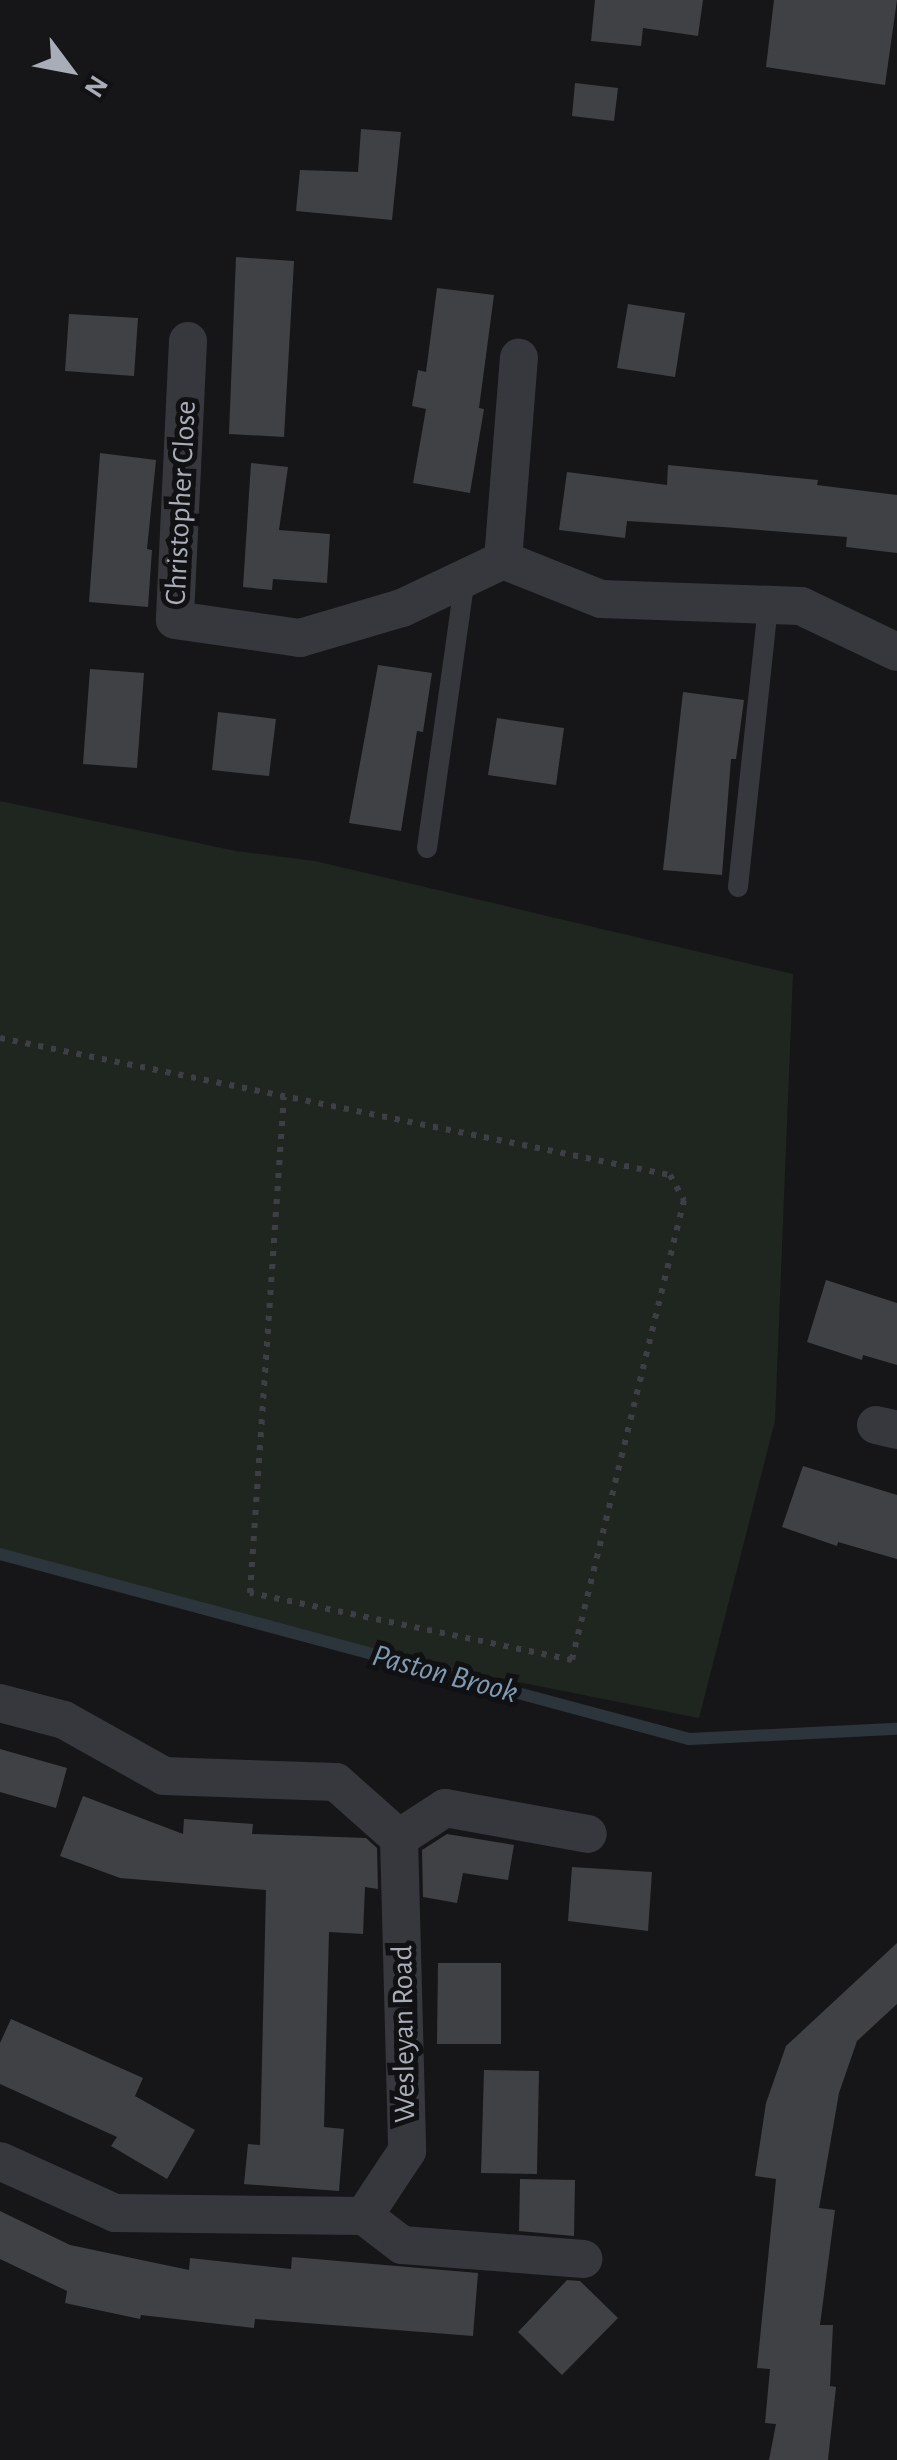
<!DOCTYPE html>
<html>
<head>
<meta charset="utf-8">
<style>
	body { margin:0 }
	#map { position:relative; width:897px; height:2460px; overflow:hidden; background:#161618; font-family:"Alegreya Sans",sans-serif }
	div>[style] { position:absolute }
	.green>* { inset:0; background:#1e261f }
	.stream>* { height:12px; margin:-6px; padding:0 6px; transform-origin:6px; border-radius:6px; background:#2c353c }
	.building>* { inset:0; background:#404145 }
	.path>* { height:6px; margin-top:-3px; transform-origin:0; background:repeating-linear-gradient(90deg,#3d3f44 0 5px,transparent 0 13px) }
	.service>* { height:20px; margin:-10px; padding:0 10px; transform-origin:10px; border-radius:10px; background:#37383d }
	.minor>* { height:38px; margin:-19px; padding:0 19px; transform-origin:19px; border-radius:19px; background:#37383d }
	span { translate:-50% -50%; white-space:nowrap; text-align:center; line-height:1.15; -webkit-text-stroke:10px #111113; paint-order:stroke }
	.street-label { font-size:30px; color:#a8adb8 }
	.water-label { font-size:32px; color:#7f9bb3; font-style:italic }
	.north { position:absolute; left:20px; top:20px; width:100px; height:100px; -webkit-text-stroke:8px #111113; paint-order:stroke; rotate:122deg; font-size:28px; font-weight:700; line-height:40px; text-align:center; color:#a8adb8 }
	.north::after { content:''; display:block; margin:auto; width:35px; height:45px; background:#a8adb8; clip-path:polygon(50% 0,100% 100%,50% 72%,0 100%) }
</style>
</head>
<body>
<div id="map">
	<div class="green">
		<div style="clip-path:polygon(0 801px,236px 851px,315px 861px,793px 974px,775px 1421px,699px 1718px,303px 1639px,0 1558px)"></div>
	</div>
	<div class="stream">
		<div style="left:0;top:1554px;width:713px;rotate:15.03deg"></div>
		<div style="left:689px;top:1739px;width:208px;rotate:-2.8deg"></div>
	</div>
	<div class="building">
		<div style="clip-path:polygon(595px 0,703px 0,698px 36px,643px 28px,641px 46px,591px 41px)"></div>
		<div style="clip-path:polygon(774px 0,897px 0,885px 85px,766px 67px)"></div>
		<div style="clip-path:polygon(575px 83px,618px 88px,614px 121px,572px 116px)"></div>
		<div style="clip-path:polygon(361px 129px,401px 132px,392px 220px,296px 211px,300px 170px,358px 172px)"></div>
		<div style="clip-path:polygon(236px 257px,294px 261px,284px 437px,229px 434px)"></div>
		<div style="clip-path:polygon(437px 288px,494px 295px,479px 408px,484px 409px,470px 493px,413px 483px,426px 409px,412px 406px,418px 370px,426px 372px)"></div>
		<div style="clip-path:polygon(628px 304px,685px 313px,675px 377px,617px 368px)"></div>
		<div style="clip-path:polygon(69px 314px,138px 318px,134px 376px,65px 371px)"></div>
		<div style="clip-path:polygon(100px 453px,156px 460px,147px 549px,152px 550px,148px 607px,89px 602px)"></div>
		<div style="clip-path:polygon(251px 463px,288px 467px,279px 530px,330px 534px,327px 583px,273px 579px,272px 590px,243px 587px)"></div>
		<div style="clip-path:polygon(668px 465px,818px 480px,817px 485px,897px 495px,897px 553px,846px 547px,847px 537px,723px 527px,627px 521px,625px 538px,559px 530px,567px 472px,667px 485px)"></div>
		<div style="clip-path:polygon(378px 665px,432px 673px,423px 732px,417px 731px,401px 831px,349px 823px)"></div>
		<div style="clip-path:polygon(90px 669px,144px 673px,137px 768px,83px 764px)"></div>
		<div style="clip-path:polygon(683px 692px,744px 700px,736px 759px,731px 759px,722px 875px,663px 870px)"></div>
		<div style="clip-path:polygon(218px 712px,276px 719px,269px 776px,212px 770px)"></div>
		<div style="clip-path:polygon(497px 718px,564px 728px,556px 785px,488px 775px)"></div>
		<div style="clip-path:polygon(826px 1280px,897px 1303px,897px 1365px,863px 1355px,862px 1360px,807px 1342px)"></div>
		<div style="clip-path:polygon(803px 1466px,897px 1495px,897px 1559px,838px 1542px,837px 1546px,782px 1527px)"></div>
		<div style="clip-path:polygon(0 1749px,67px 1768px,56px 1808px,0 1792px)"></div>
		<div style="clip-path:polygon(83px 1796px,183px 1834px,184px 1819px,253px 1824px,252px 1834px,366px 1838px,377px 1848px,378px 1889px,365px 1887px,363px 1934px,329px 1932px,324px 2127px,344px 2129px,339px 2191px,244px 2184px,248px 2144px,260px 2145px,266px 1890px,120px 1878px,60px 1856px)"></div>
		<div style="clip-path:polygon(447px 1834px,514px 1845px,508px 1880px,463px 1873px,457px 1903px,423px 1897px,422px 1850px)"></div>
		<div style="clip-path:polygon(572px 1867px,652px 1872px,648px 1931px,568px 1921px)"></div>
		<div style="clip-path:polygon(897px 1943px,897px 2004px,857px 2041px,839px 2093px,819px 2208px,835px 2210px,820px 2325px,833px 2325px,830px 2386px,836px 2387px,828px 2460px,769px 2460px,776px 2424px,765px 2423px,770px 2369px,757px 2368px,776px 2179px,755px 2176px,766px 2103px,786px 2046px)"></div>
		<div style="clip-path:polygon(438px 1963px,501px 1963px,501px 2044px,437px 2044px)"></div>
		<div style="clip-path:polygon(11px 2019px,143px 2078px,135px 2096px,195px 2130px,167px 2179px,111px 2146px,117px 2137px,0 2084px,0 2043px)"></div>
		<div style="clip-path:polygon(484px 2070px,539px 2071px,537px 2174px,481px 2173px)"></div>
		<div style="clip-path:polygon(520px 2179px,575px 2180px,574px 2236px,519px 2231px)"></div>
		<div style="clip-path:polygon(0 2211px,70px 2245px,189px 2270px,190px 2258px,291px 2269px,292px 2257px,478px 2273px,473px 2336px,255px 2319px,254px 2328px,141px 2315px,140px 2319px,65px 2303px,67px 2291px,0 2259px)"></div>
		<div style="clip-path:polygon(567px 2280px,580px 2281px,618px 2318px,562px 2375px,518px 2332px)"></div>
	</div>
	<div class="path">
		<div style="left:0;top:1038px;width:684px;rotate:11.56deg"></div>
		<div style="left:670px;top:1175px;width:29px;rotate:61deg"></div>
		<div style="left:684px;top:1200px;width:473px;rotate:103.7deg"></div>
		<div style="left:572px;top:1660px;width:329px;rotate:-168.2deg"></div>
		<div style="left:250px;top:1593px;width:497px;rotate:-86.1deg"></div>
	</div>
	<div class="service">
		<div style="left:427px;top:848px;width:273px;rotate:-82deg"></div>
		<div style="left:738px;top:887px;width:285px;rotate:-83.9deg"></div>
	</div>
	<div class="minor">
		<div style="left:188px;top:341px;width:279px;rotate:92.7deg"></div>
		<div style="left:175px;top:620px;width:126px;rotate:8.2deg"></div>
		<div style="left:300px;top:638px;width:106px;rotate:-16.4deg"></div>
		<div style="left:402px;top:608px;width:112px;rotate:-25.4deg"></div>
		<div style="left:503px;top:560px;width:105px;rotate:21.7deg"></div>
		<div style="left:601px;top:599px;width:200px;rotate:2deg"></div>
		<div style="left:801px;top:606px;width:106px;rotate:25.6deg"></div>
		<div style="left:503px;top:560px;width:203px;rotate:-85.5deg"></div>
		<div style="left:876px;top:1425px;width:22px;rotate:13deg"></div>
		<div style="left:0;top:1703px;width:66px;rotate:14.9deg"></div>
		<div style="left:64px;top:1720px;width:115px;rotate:29.2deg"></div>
		<div style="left:164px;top:1776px;width:172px;rotate:2deg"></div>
		<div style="left:336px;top:1782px;width:84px;rotate:41.6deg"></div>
		<div style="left:399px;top:1838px;width:313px;rotate:88.5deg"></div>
		<div style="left:407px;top:2151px;width:78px;rotate:123.5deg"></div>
		<div style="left:364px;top:2216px;width:249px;rotate:-179.3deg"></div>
		<div style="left:115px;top:2213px;width:126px;rotate:-155.7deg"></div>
		<div style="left:399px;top:1838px;width:55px;rotate:-33.1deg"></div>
		<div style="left:445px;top:1808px;width:145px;rotate:10.3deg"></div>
		<div style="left:364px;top:2216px;width:48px;rotate:37.3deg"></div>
		<div style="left:402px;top:2245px;width:182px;rotate:4.4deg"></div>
	</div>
	<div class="street-label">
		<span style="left:181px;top:503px;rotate:-87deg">Christopher Close</span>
		<span style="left:404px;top:2034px;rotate:-91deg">Wesleyan Road</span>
	</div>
	<div class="water-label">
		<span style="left:445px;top:1674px;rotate:15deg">Paston Brook</span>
	</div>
	<div class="north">N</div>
</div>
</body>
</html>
